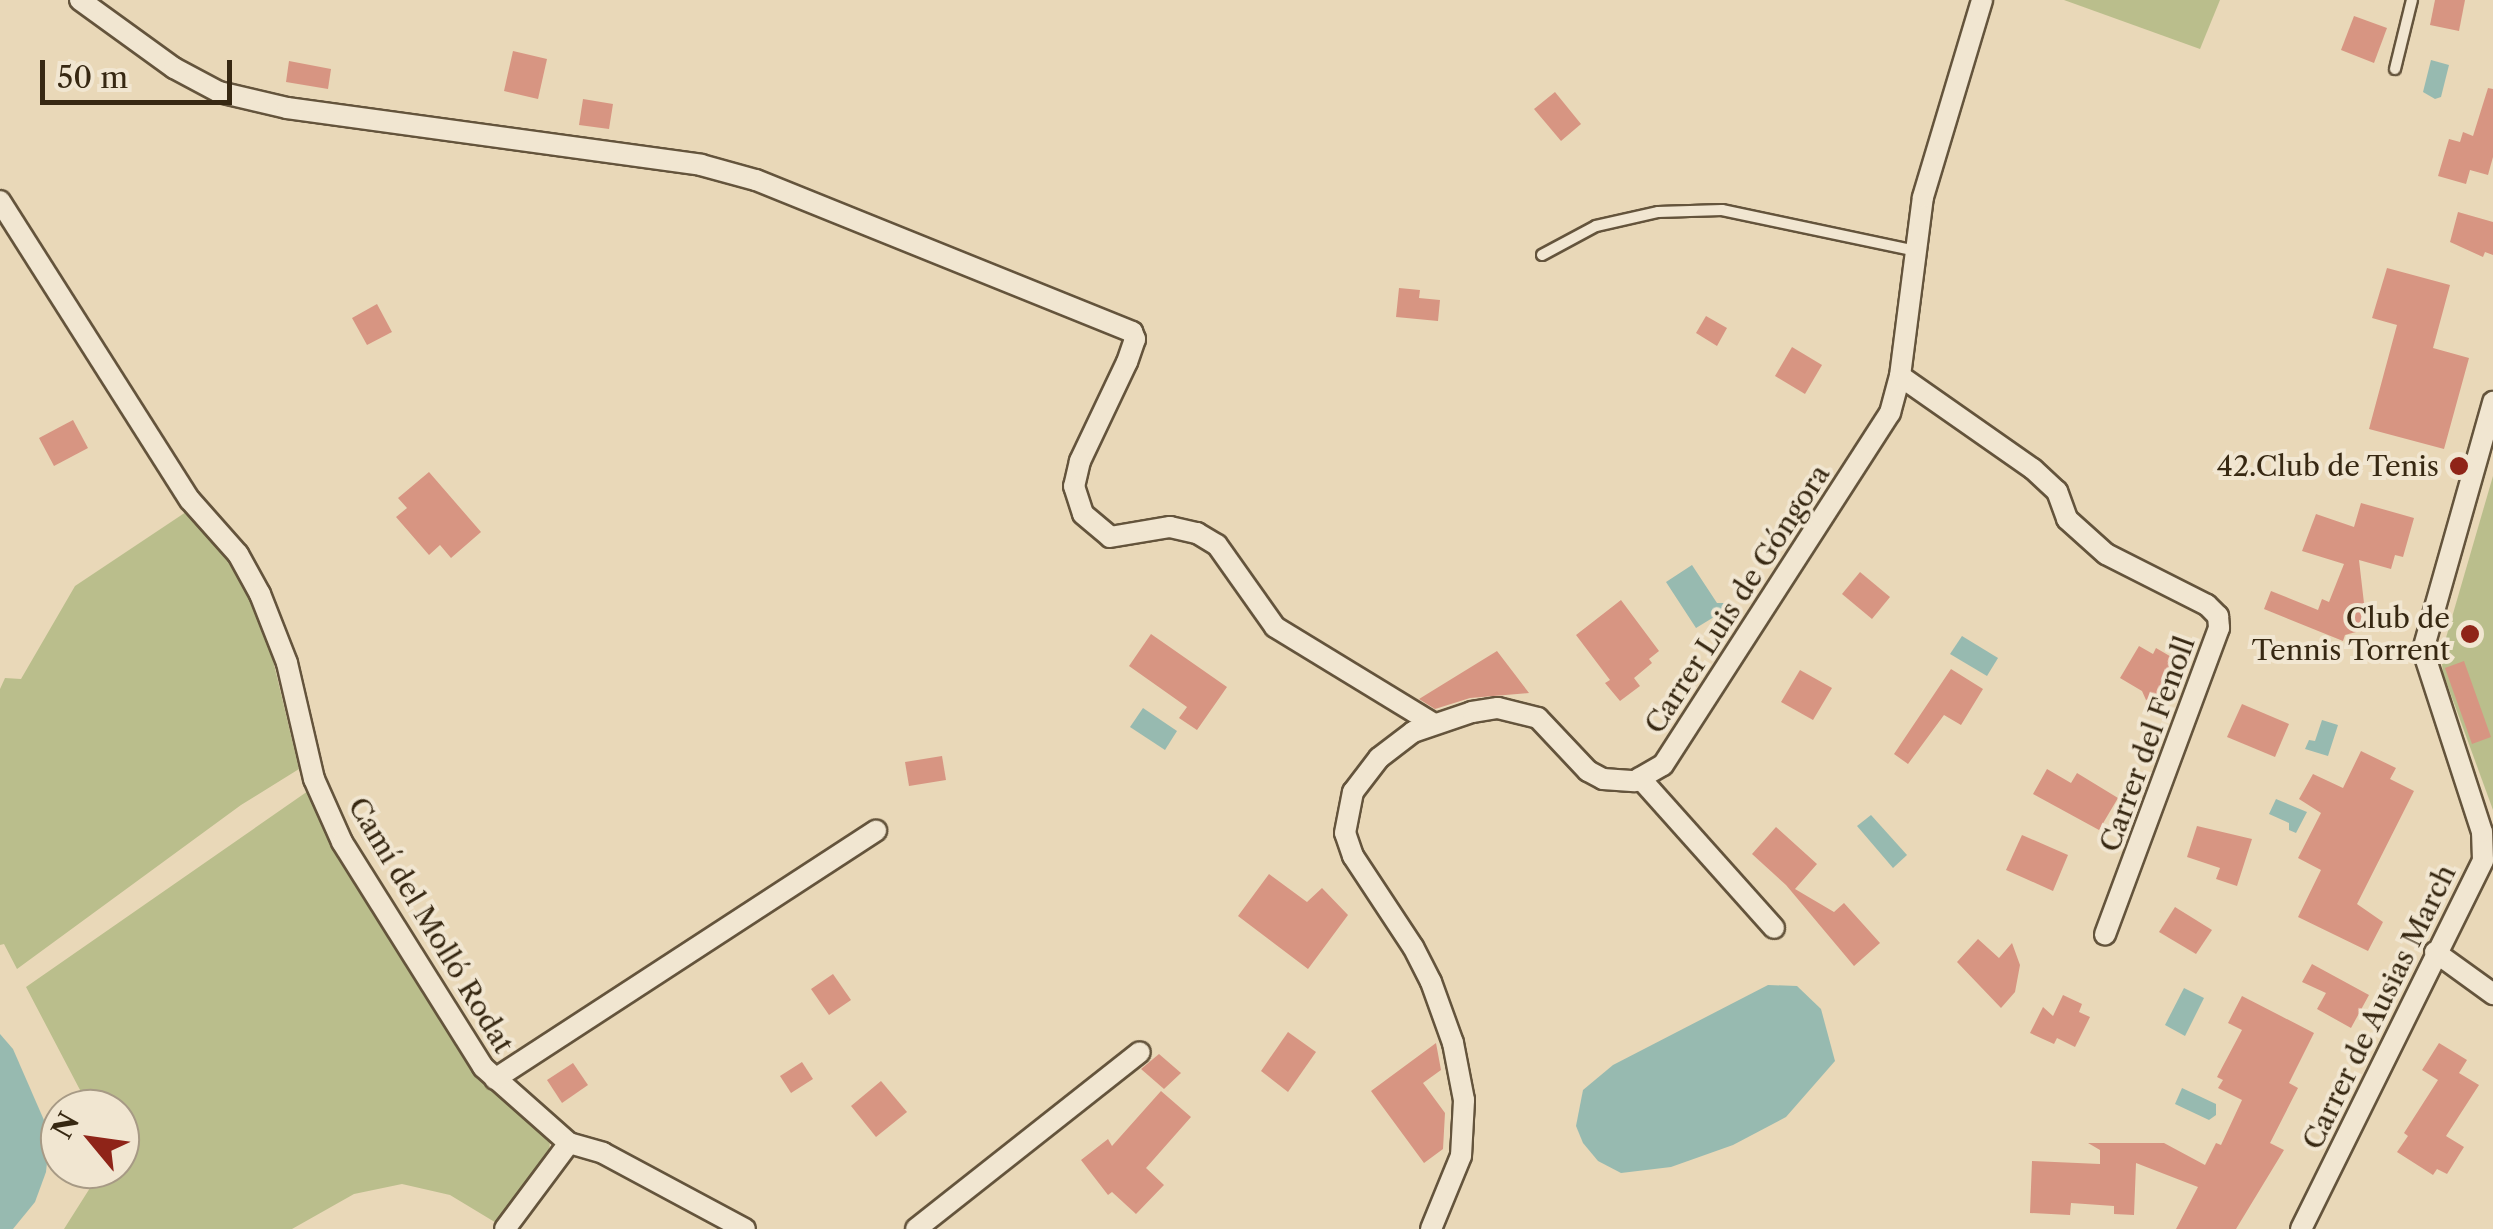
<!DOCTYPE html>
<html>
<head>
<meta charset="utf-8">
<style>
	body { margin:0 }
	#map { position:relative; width:2493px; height:1229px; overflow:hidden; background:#e9d8b8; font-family:"Libre Caslon Text",serif }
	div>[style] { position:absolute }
	.green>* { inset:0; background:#babe8c }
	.water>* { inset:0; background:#97bab0 }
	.building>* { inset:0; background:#d79582 }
	.roads { filter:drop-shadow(2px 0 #64543c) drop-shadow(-2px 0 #64543c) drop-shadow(0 2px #64543c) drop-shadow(0 -2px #64543c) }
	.service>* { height:10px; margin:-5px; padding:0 5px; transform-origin:5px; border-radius:5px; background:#f1e6d1 }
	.minor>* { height:20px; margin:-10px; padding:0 10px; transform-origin:10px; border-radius:10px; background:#f1e6d1 }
	.dots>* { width:28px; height:28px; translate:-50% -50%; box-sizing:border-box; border:5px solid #f1e6d1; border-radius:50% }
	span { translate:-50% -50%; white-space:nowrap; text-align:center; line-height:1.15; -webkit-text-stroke:8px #f1e6d1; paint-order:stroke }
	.poi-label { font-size:28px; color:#372812 }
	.right { translate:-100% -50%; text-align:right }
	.street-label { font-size:28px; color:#372812 }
	.north { position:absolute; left:40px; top:1089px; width:100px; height:100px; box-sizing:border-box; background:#f1e6d1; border:2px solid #a79a85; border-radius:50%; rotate:299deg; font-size:28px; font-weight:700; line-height:40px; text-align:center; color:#372812 }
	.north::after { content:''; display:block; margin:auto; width:35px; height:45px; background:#8f2418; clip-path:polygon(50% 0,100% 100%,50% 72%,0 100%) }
	.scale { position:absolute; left:40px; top:60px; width:192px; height:45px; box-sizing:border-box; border:5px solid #372812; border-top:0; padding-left:12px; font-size:30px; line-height:35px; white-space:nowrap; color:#372812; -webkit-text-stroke:8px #f1e6d1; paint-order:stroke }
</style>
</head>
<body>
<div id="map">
	<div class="green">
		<div style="clip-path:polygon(2064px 0,2220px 0,2200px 49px)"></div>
		<div style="clip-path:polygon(2493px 476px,2493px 810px,2443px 673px,2441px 655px)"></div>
		<div style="clip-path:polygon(186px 512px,221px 549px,254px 605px,272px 656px,299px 769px,241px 805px,17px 969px,4px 944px,0 945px,0 689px,5px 678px,21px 679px,75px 586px)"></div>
		<div style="clip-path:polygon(308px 791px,339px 852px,470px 1063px,490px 1087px,550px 1138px,549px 1160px,498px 1224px,450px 1195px,402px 1184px,354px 1194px,292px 1229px,64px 1229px,102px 1169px,120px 1169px,120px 1109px,90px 1109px,26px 987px)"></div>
	</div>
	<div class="water">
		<div style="clip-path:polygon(2431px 60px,2449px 65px,2441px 97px,2435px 99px,2423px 92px)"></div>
		<div style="clip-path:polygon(1692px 565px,1717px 603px,1727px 603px,1732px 610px,1727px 620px,1714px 617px,1696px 628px,1666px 582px)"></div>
		<div style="clip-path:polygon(1962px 636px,1998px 658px,1987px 676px,1950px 654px)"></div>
		<div style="clip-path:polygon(1143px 708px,1177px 731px,1165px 750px,1130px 727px)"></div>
		<div style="clip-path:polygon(2322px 720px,2338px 725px,2328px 756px,2305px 749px,2309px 740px,2315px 741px)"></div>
		<div style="clip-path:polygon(2276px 799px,2307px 812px,2296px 833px,2289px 830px,2289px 823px,2269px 814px)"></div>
		<div style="clip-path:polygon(1871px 815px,1907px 855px,1893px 868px,1857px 826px)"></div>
		<div style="clip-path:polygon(1768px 985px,1797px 986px,1821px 1009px,1835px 1061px,1786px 1117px,1733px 1145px,1671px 1167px,1621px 1173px,1598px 1161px,1583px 1143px,1576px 1126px,1583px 1090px,1613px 1065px)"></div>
		<div style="clip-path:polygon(2184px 988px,2204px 998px,2185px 1036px,2165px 1025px)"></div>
		<div style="clip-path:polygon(0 1034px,13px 1049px,50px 1134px,46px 1172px,35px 1202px,13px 1229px,0 1229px)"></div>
		<div style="clip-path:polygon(2182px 1088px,2216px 1104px,2216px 1115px,2209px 1120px,2175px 1104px)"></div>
	</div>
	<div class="building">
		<div style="clip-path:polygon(2435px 0,2465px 0,2459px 31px,2430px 25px)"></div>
		<div style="clip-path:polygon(2354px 16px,2387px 28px,2374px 63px,2341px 50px)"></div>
		<div style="clip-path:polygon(513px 51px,547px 59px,538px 99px,504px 91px)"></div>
		<div style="clip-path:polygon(289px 61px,331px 69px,328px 89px,286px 82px)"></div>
		<div style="clip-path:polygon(2488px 88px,2493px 89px,2493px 157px,2488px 175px,2470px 170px,2466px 184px,2438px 176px,2449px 139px,2460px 142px,2463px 132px,2473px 136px)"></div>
		<div style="clip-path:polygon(1555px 92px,1581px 124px,1561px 141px,1534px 109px)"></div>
		<div style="clip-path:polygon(583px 99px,613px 104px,609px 129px,579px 125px)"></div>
		<div style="clip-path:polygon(2458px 212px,2493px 222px,2493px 255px,2485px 252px,2483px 257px,2450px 242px)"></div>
		<div style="clip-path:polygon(2387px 268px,2450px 285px,2433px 348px,2469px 358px,2444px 449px,2369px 429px,2397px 325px,2372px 318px)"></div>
		<div style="clip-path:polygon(1399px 288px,1420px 290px,1419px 298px,1440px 300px,1438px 321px,1396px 317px)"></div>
		<div style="clip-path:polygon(377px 304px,392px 332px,367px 345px,352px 318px)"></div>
		<div style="clip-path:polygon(1706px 316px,1727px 328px,1717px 346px,1696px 333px)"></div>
		<div style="clip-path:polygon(1792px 347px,1822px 365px,1805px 394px,1775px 376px)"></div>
		<div style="clip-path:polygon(73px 420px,88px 448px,54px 466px,39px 438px)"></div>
		<div style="clip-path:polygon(429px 472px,481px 532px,451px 558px,440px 545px,429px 555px,396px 517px,407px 508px,398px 498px)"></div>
		<div style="clip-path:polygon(2361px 503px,2414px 518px,2403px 557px,2395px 555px,2391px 569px,2359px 560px,2367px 629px,2345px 635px,2343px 641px,2264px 609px,2271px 591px,2318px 610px,2322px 599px,2329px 602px,2344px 564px,2302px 551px,2316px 514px,2354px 527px)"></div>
		<div style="clip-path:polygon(1860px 572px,1890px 597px,1872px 619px,1842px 594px)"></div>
		<div style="clip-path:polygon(1621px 600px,1659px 651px,1649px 659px,1652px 663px,1634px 678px,1640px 686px,1620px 701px,1605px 683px,1610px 680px,1576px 635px)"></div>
		<div style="clip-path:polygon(1151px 634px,1227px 687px,1197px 730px,1179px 718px,1187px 707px,1129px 666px)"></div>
		<div style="clip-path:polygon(2139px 646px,2153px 654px,2156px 648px,2180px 662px,2161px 694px,2146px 700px,2142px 691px,2120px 678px)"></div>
		<div style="clip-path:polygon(1497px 651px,1529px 693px,1470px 698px,1435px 709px,1419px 699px)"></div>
		<div style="clip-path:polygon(2464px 661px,2491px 737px,2472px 744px,2445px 668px)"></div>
		<div style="clip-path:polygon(1951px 669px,1983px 689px,1961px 725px,1944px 715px,1908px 764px,1894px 754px)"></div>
		<div style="clip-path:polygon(1800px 670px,1832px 688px,1813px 720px,1781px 702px)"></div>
		<div style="clip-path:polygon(2242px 704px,2289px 724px,2275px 757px,2227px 737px)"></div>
		<div style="clip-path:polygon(2361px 751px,2396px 768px,2390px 779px,2414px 791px,2357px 904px,2383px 922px,2368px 951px,2298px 917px,2321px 870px,2298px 858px,2321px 813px,2299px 799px,2313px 774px,2343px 788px)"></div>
		<div style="clip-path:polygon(942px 756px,946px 780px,909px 786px,905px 762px)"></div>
		<div style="clip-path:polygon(2047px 769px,2071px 783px,2077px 773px,2118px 798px,2099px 830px,2033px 794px)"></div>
		<div style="clip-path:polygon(2197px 826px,2252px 839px,2237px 886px,2216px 879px,2220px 868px,2187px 857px)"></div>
		<div style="clip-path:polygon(1776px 827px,1817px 864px,1795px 889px,1834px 912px,1844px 903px,1880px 943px,1854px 966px,1786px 885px,1752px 854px)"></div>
		<div style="clip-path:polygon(2022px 835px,2068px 855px,2053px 891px,2006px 870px)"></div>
		<div style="clip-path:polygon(1269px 874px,1307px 902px,1322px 888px,1348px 915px,1308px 969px,1238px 916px)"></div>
		<div style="clip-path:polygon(2175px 907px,2212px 930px,2196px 954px,2159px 932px)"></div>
		<div style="clip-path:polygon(1978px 939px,1999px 958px,2012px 943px,2020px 965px,2015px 992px,2001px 1008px,1957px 962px)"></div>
		<div style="clip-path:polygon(2312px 964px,2369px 995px,2351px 1028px,2317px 1009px,2326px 993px,2302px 982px)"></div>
		<div style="clip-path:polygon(833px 974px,851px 1000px,829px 1015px,811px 989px)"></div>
		<div style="clip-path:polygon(2063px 995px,2082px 1004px,2079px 1012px,2090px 1017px,2075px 1047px,2057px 1038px,2054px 1044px,2030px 1033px,2043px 1007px,2053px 1016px)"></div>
		<div style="clip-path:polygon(2242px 996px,2314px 1033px,2289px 1083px,2298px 1088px,2270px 1143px,2284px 1150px,2236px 1229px,2176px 1229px,2198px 1187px,2136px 1163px,2134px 1215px,2114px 1214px,2114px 1206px,2071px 1203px,2070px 1215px,2030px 1213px,2032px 1161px,2100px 1164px,2100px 1150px,2088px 1143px,2164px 1143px,2205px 1165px,2216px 1143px,2221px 1145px,2242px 1100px,2218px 1088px,2223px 1080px,2217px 1077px,2242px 1030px,2228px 1023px)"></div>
		<div style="clip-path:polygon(1288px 1032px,1316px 1052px,1288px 1092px,1261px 1071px)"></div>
		<div style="clip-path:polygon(1436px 1043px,1441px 1070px,1423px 1083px,1445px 1113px,1443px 1149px,1424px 1163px,1371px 1091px)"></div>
		<div style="clip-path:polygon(2439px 1043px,2467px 1060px,2459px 1073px,2479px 1085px,2446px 1136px,2464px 1147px,2447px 1174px,2437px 1169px,2433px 1175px,2397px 1152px,2408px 1136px,2404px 1133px,2438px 1080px,2422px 1070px)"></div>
		<div style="clip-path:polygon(1159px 1054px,1181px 1073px,1164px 1089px,1141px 1069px)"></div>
		<div style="clip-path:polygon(802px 1062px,813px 1079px,791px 1093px,780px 1076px)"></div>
		<div style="clip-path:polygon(573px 1063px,588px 1085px,562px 1103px,547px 1080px)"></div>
		<div style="clip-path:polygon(881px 1081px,907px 1112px,876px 1137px,851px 1106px)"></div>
		<div style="clip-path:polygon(1161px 1091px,1191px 1117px,1146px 1168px,1164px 1185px,1136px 1214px,1112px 1192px,1108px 1195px,1081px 1160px,1108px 1139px,1112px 1146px)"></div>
	</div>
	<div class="roads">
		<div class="service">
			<div style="left:2395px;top:69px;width:71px;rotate:-76.2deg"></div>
			<div style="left:1542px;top:255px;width:61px;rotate:-28.2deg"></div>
			<div style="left:1596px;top:226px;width:64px;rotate:-12.7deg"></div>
			<div style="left:1658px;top:212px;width:64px;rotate:-1.8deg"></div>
			<div style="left:1722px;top:210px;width:198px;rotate:11.9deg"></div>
		</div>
		<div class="minor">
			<div style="left:80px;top:0;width:116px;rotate:35.9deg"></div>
			<div style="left:174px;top:68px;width:51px;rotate:28.1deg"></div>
			<div style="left:219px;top:92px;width:70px;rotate:13.2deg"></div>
			<div style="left:287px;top:108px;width:418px;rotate:7.8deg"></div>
			<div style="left:701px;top:165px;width:57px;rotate:15.3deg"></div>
			<div style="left:756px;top:180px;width:406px;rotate:22deg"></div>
			<div style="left:1132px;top:332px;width:8px;rotate:67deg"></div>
			<div style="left:1135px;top:339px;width:24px;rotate:109deg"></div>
			<div style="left:1127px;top:362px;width:110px;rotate:115.4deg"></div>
			<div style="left:1080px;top:461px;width:26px;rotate:103deg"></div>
			<div style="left:1074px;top:486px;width:29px;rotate:72deg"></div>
			<div style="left:1083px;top:514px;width:35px;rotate:40deg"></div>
			<div style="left:1110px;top:537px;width:61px;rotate:-9.5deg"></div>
			<div style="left:1170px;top:527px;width:28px;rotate:13deg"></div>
			<div style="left:1197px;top:533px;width:23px;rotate:31deg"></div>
			<div style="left:1217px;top:545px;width:100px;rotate:54.7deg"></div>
			<div style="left:1275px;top:627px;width:184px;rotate:31.4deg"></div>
			<div style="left:0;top:201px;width:354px;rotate:57.6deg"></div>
			<div style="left:190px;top:500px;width:72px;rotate:48.4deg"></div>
			<div style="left:238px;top:554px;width:46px;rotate:61.2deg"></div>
			<div style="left:260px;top:594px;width:74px;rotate:68.6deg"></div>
			<div style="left:287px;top:663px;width:119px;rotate:76.9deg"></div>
			<div style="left:314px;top:779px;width:69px;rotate:66deg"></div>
			<div style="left:342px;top:842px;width:266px;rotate:57.9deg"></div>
			<div style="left:483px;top:1067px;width:115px;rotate:41.5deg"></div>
			<div style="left:569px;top:1143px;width:107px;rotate:126.7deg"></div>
			<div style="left:1900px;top:376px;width:162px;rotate:35deg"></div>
			<div style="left:2033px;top:469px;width:33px;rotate:43deg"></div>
			<div style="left:2057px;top:491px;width:30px;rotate:70deg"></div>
			<div style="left:2067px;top:519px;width:52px;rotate:41.9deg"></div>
			<div style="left:2106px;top:554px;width:113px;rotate:26.8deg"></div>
			<div style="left:2207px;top:605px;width:16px;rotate:45deg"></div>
			<div style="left:2218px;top:616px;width:12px;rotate:85deg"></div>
			<div style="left:2219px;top:628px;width:327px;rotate:110.4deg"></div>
			<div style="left:1640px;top:778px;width:201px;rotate:48.2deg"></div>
			<div style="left:2435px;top:952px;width:72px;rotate:35.9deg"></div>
			<div style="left:495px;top:1079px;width:455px;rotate:-33.1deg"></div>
			<div style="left:569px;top:1143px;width:35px;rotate:16deg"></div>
			<div style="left:603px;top:1153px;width:161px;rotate:28.2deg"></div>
			<div style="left:916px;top:1229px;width:285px;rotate:-38.3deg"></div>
			<div style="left:1431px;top:1229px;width:79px;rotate:-67.7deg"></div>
			<div style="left:1461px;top:1156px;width:56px;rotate:-86.9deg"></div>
			<div style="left:1464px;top:1100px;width:58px;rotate:-100.9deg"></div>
			<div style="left:1453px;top:1043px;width:65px;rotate:-109.8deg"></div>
			<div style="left:1431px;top:982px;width:39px;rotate:-117deg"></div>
			<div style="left:1413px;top:947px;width:109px;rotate:-123.4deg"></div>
			<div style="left:1353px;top:856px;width:24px;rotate:-109deg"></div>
			<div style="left:1345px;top:833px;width:42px;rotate:-79deg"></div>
			<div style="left:1353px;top:792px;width:43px;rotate:-52.6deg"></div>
			<div style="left:1379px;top:758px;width:43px;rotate:-37.4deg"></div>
			<div style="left:1413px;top:732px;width:62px;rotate:-18.7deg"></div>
			<div style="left:1472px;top:712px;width:26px;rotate:-9deg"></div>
			<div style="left:1498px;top:708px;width:41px;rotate:14deg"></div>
			<div style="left:1538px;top:718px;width:73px;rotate:46.7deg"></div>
			<div style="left:1588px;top:771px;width:17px;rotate:28deg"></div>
			<div style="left:1603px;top:779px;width:32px;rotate:4deg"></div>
			<div style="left:1635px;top:781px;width:32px;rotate:-30deg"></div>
			<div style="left:1663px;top:765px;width:419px;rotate:-57.2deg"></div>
			<div style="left:1890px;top:413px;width:38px;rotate:-75deg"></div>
			<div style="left:1900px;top:376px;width:180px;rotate:-82.7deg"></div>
			<div style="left:1923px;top:197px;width:206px;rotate:-73.3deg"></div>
			<div style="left:2301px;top:1229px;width:411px;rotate:-63.7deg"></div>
			<div style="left:2483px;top:860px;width:28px;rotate:-92deg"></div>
			<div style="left:2482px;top:832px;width:191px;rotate:-108deg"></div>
			<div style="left:2423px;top:650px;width:258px;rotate:-74.2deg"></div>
		</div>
	</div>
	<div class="dots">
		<div style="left:2459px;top:466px;background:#8f2418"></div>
		<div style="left:2470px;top:634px;background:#8f2418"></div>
	</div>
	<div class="poi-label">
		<span class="right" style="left:2439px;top:466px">42.Club de Tenis</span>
		<span class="right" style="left:2450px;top:634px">Club de<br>Tennis Torrent</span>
	</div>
	<div class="street-label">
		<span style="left:1737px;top:599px;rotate:-57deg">Carrer Luis de Góngora</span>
		<span style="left:2147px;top:744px;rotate:-70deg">Carrer del Fenoll</span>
		<span style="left:431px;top:925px;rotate:59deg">Camí del Molló Rodat</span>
		<span style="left:2379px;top:1007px;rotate:-64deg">Carrer de Ausias March</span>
	</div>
	<div class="north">N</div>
	<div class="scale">50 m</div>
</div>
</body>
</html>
